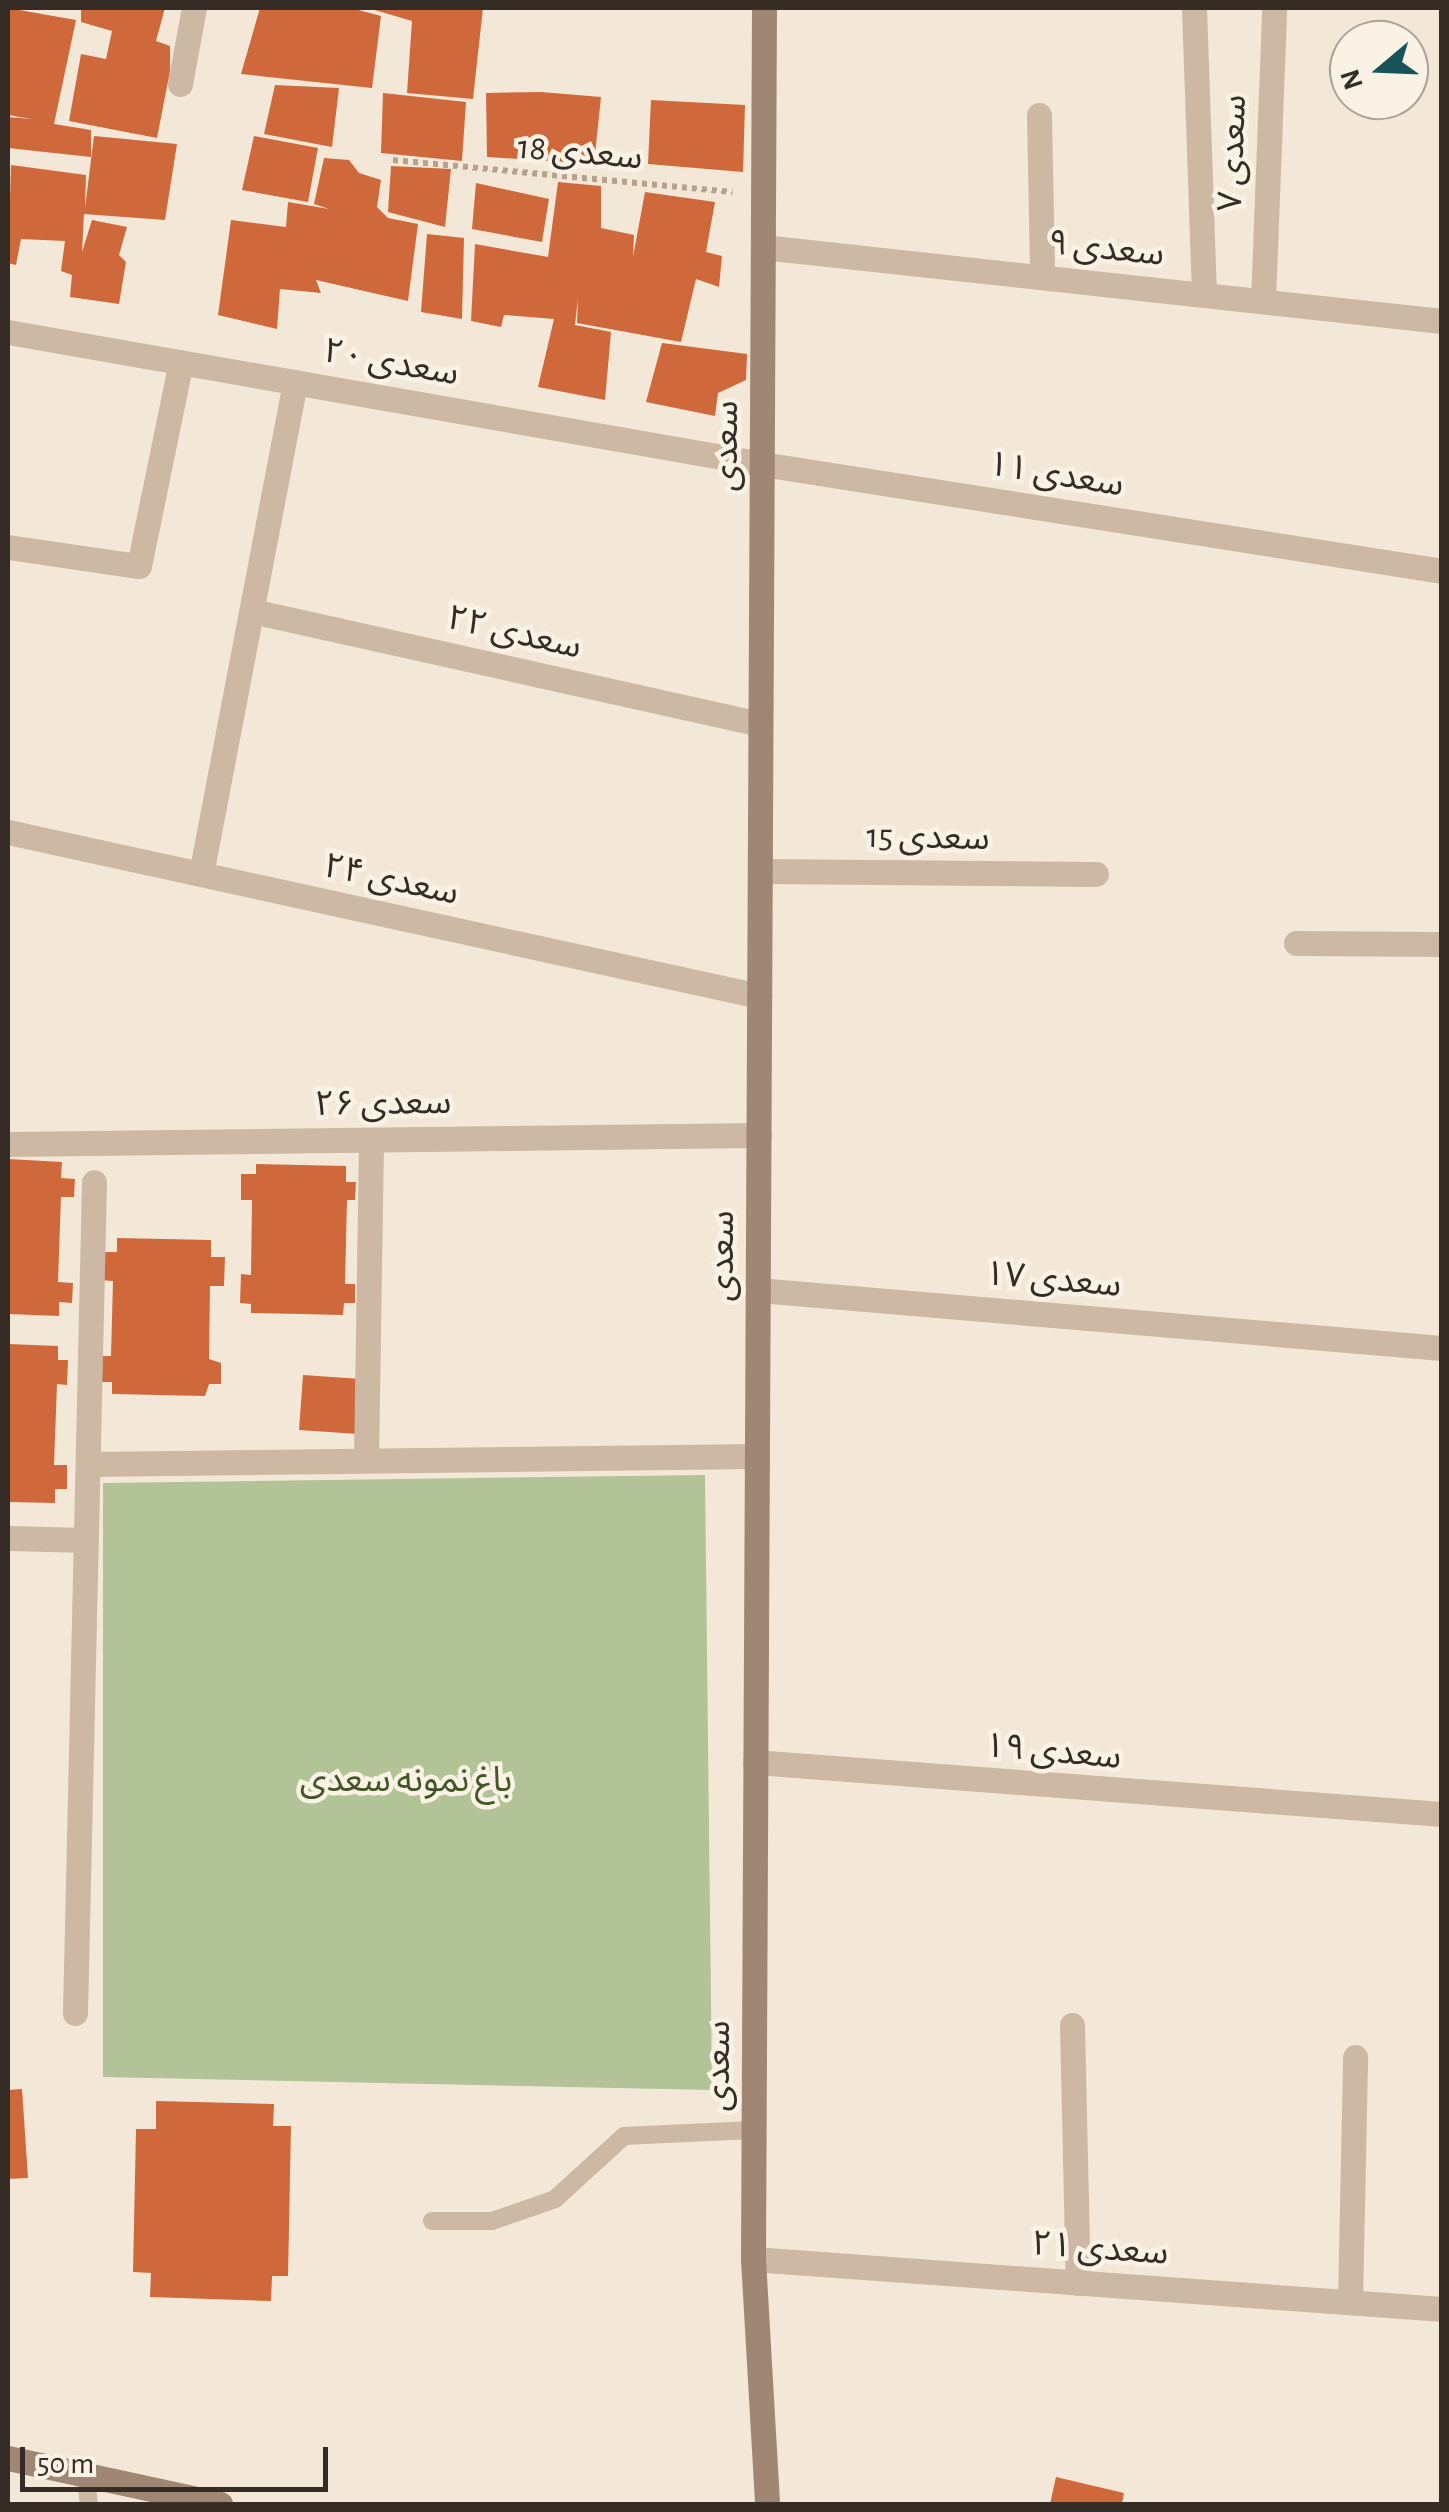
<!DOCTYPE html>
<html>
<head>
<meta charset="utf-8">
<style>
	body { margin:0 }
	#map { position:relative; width:1449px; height:2512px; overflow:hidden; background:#f3e8d8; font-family:"Alegreya Sans","Noto Sans Arabic",sans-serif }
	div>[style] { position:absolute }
	.green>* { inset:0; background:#b1c397 }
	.building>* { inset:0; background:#cf683a }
	.path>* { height:6px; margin-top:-3px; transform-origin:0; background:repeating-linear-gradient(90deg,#b7a28d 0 5px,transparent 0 10px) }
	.lane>* { height:18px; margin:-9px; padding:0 9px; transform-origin:9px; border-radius:9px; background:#ccb8a3 }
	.street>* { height:25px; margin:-12.5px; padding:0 12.5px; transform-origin:12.5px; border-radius:12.5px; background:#ccb8a3 }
	.secondary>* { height:25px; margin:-12.5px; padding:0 12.5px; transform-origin:12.5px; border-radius:12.5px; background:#9f8774 }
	span { translate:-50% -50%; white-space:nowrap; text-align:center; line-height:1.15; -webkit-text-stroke:9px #faf2e4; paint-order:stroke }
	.street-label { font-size:35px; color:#362c26 }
	.park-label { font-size:35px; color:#425628 }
	.frame { position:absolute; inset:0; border:10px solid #362c26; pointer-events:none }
	.north { position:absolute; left:1329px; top:20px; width:100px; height:100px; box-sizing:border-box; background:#faf2e4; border:2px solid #aca398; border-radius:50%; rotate:251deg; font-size:28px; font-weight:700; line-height:40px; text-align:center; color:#362c26 }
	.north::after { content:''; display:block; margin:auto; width:35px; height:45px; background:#18525a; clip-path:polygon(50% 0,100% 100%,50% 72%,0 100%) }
	.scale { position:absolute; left:20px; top:2447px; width:308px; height:45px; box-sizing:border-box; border:5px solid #362c26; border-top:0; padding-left:12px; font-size:30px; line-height:35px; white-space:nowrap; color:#362c26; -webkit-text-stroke:8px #faf2e4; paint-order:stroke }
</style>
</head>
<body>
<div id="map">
	<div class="green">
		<div style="clip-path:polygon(705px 1475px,712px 2090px,103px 2077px,103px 1483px)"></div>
	</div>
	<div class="building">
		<div style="clip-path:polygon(8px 8px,76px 20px,54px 124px,91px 130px,91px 157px,8px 148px,8px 117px,32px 119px,8px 115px)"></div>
		<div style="clip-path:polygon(81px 8px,165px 8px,156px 41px,170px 46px,170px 71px,157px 138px,69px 121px,81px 54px,106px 59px,112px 31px,81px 22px)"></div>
		<div style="clip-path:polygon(260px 8px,351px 8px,381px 16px,372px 88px,241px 74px)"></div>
		<div style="clip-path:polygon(368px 8px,483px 8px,473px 99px,407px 93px,412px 21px)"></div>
		<div style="clip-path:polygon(275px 85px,339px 88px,332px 147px,264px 134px)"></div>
		<div style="clip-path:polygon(541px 92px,601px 97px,594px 164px,487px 157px,486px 93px)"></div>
		<div style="clip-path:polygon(383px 93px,466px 102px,462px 161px,381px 153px)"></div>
		<div style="clip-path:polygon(651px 100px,745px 105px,743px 172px,648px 164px)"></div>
		<div style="clip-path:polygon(94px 136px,177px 144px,165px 220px,84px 214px,82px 252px,92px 220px,127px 227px,119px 255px,126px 262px,119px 304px,70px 297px,72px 275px,61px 271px,65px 241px,21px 239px,16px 265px,8px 263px,11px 165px,86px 175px,85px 208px)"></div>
		<div style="clip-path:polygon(254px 136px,318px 148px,308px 202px,242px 190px)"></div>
		<div style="clip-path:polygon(324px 158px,349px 160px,359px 173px,381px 180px,377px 207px,388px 218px,418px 224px,408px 301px,316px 280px,321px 293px,280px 289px,277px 329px,218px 315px,231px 220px,286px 227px,288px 202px,329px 209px,314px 204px)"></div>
		<div style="clip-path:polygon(391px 166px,451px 169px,445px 227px,388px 212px)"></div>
		<div style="clip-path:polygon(558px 182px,601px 186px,601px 228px,634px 235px,633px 257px,645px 192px,715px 202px,706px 252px,722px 256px,719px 287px,696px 279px,681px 342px,577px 323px,578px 298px,575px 325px,611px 332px,605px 400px,538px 387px,554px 319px,504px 315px,501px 327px,471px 321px,475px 244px,548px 257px)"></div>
		<div style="clip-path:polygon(476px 183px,549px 199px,542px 242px,472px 229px)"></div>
		<div style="clip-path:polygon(427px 234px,464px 238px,462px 319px,421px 312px)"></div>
		<div style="clip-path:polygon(662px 343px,747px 354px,746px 380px,718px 393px,715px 416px,646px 402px)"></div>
		<div style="clip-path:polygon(8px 1159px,62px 1162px,61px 1178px,75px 1179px,74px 1197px,61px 1197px,58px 1282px,73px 1283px,72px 1303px,59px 1302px,59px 1316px,8px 1314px)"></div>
		<div style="clip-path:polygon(256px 1164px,346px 1166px,346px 1182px,356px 1182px,355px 1200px,347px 1200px,345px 1284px,355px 1284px,355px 1303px,344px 1303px,343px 1315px,251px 1313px,251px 1304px,240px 1303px,241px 1274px,251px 1275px,252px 1200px,241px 1200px,241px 1174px,256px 1174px)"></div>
		<div style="clip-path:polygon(117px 1238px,211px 1240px,211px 1257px,225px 1257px,224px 1286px,210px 1286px,209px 1359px,221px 1363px,221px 1384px,209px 1384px,205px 1396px,112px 1394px,112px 1382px,98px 1382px,99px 1356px,111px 1356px,113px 1281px,99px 1280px,100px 1252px,117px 1252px)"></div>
		<div style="clip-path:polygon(8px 1344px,58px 1346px,58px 1360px,68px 1360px,67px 1385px,57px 1384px,54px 1465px,67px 1465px,67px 1489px,55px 1489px,55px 1503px,8px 1502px)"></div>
		<div style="clip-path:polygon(303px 1375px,361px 1379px,358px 1434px,299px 1430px)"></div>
		<div style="clip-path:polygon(22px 2089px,28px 2178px,8px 2179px,8px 2090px)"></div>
		<div style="clip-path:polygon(156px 2101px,274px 2104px,273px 2126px,291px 2126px,288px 2276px,272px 2276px,271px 2301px,150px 2297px,151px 2273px,133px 2272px,136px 2129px,156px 2129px)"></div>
		<div style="clip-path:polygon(1056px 2477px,1124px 2493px,1122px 2504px,1050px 2504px)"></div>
	</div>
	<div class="path">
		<div style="left:393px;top:160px;width:341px;rotate:5.4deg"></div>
	</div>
	<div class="lane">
		<div style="left:432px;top:2221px;width:60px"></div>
		<div style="left:492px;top:2221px;width:67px;rotate:-19.2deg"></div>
		<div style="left:555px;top:2199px;width:93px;rotate:-42.4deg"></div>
		<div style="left:624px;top:2136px;width:129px;rotate:-2.7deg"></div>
		<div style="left:85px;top:2475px;width:29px;rotate:82deg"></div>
	</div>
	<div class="street">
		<div style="left:1194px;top:8px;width:287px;rotate:88deg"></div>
		<div style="left:180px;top:84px;width:77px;rotate:-79.6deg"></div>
		<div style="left:1039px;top:115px;width:162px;rotate:88.9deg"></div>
		<div style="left:763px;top:247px;width:683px;rotate:6.22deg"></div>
		<div style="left:1263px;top:301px;width:293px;rotate:-87.8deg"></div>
		<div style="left:8px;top:332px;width:765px;rotate:9.93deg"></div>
		<div style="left:762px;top:464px;width:688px;rotate:8.94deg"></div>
		<div style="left:8px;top:547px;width:132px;rotate:8.3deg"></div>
		<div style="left:139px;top:566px;width:208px;rotate:-78.4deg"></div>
		<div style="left:252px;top:611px;width:520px;rotate:12.54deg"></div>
		<div style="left:8px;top:832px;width:769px;rotate:12.32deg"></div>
		<div style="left:760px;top:871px;width:336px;rotate:0.5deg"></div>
		<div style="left:201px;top:874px;width:501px;rotate:-79.18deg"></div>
		<div style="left:1296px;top:943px;width:146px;rotate:0.4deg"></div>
		<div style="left:8px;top:1144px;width:751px;rotate:-0.69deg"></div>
		<div style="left:758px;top:1290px;width:686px;rotate:4.85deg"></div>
		<div style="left:366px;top:1460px;width:320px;rotate:-89.1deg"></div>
		<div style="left:88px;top:1464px;width:669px;rotate:-0.69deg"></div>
		<div style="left:8px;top:1538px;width:78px;rotate:1.5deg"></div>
		<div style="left:755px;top:1762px;width:689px;rotate:4.33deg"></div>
		<div style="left:75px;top:2013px;width:831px;rotate:-88.69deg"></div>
		<div style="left:1072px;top:2025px;width:258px;rotate:88.7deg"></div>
		<div style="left:753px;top:2259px;width:691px;rotate:4.15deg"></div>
		<div style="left:1350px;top:2302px;width:245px;rotate:-88.8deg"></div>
	</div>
	<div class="secondary">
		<div style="left:764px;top:8px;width:2251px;rotate:90.28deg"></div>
		<div style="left:753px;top:2259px;width:245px;rotate:86.7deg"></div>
		<div style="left:8px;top:2458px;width:217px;rotate:12.2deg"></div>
	</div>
	<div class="street-label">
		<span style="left:580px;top:153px;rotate:5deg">سعدی 18</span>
		<span style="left:1233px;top:153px;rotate:-88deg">سعدی ۷</span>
		<span style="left:1106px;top:249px;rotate:6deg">سعدی ۹</span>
		<span style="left:391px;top:363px;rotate:10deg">سعدی ۲۰</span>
		<span style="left:727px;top:446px;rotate:-90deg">سعدی</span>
		<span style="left:1056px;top:475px;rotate:9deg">سعدی ۱۱</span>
		<span style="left:514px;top:633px;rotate:13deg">سعدی ۲۲</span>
		<span style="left:928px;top:838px;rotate:1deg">سعدی 15</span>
		<span style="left:391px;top:880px;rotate:12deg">سعدی ۲۴</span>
		<span style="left:383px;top:1104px;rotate:-1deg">سعدی ۲۶</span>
		<span style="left:723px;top:1256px;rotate:-90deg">سعدی</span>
		<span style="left:1053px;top:1280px;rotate:5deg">سعدی ۱۷</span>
		<span style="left:1053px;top:1752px;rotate:5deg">سعدی ۱۹</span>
		<span style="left:719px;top:2066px;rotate:-90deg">سعدی</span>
		<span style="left:1100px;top:2249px;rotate:4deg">سعدی ۲۱</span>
	</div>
	<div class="park-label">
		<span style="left:406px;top:1781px">باغ نمونه سعدی</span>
	</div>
	<div class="frame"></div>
	<div class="north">N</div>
	<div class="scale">50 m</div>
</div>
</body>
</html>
